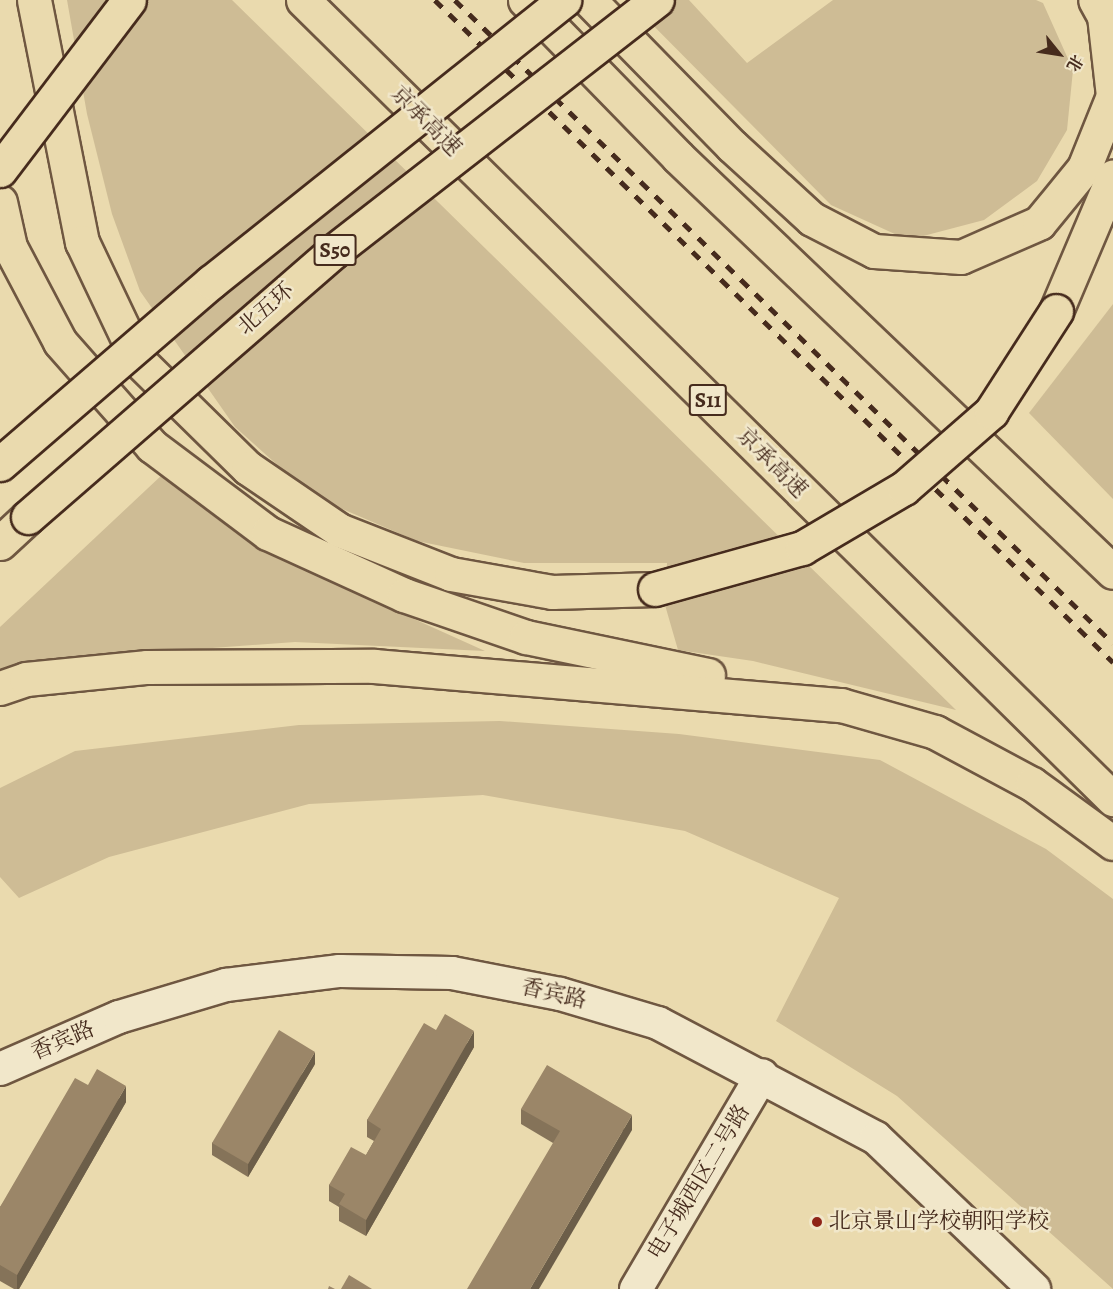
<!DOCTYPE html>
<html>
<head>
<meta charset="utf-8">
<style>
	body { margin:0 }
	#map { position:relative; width:1113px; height:1289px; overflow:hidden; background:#eadaae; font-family:Alegreya,"Noto Serif SC",serif }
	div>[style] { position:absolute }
	.green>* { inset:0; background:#cebc95 }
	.roads { filter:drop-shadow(2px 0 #6f5741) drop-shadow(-2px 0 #6f5741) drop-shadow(0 2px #6f5741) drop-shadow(0 -2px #6f5741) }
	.tertiary>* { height:32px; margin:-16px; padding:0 16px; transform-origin:16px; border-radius:16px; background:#f1e7ca }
	.motorway>* { height:33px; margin:-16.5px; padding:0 16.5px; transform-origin:16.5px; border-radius:16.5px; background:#eadaae }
	.rail>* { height:4.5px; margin-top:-2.25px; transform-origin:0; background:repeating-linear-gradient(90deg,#462b1d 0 10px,transparent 0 20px) }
	.bridges { filter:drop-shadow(2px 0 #462b1d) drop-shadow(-2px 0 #462b1d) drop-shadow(0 2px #462b1d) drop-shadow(0 -2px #462b1d) }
	.motorway-bridge>* { height:33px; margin:-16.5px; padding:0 16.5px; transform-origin:16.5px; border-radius:16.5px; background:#eadaae }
	.wall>* { inset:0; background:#857359 }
	.shaded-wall>* { inset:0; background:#6c5e49 }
	.building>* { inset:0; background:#9b8668 }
	.dots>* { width:16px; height:16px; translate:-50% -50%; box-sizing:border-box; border:3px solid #f1e7ca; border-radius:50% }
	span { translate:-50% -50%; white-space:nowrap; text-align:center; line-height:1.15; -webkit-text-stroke:5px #f1e7ca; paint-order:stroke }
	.shield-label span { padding:2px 4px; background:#f1e7ca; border:2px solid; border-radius:4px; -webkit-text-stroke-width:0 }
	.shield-label { font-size:21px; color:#462b1d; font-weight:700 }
	.street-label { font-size:22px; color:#462b1d }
	.poi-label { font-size:22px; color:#462b1d }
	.left { translate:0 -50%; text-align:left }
	.north { position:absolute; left:1029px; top:24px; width:60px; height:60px; -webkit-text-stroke:4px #f1e7ca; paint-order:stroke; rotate:120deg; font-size:16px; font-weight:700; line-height:24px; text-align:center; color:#462b1d }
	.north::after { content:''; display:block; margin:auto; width:21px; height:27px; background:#462b1d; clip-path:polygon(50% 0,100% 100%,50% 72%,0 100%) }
</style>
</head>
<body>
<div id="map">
	<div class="green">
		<div style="clip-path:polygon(67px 0,232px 0,956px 710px,753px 661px,678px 650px,665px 605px,667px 563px,524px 563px,417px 541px,312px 496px,235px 427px,140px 291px,112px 214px,87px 114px)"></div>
		<div style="clip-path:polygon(628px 0,689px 0,747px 63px,833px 0,1036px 0,1043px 3px,1073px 70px,1067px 130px,1037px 181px,984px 220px,908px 240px,831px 205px)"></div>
		<div style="clip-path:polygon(1113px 304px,1113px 499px,1029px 413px)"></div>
		<div style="clip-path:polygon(163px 474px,248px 537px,332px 582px,485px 651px,295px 642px,77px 658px,0 677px,0 627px)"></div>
		<div style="clip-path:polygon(500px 721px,679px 734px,880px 760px,1046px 849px,1113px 899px,1113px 1289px,897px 1096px,776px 1021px,839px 898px,685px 831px,483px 795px,309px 804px,109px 857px,19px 898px,0 877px,0 788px,75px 751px,299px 725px)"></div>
	</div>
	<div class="roads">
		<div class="tertiary">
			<div style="left:0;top:1069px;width:130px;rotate:-23.6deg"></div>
			<div style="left:119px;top:1017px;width:112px;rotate:-16.7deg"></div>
			<div style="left:226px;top:985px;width:115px;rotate:-7deg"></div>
			<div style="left:340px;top:971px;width:112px;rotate:1deg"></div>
			<div style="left:452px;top:973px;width:110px;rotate:11deg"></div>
			<div style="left:560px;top:994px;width:102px;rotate:16.5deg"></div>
			<div style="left:658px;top:1023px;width:246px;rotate:27.8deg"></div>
			<div style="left:876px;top:1138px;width:219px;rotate:43.7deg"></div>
			<div style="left:636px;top:1289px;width:248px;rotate:-59.5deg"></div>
		</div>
		<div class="motorway">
			<div style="left:34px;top:0;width:247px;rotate:78.8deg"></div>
			<div style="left:82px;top:242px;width:131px;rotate:64.6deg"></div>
			<div style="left:138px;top:360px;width:154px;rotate:44.5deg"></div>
			<div style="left:248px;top:468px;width:110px;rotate:34.3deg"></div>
			<div style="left:339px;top:530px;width:120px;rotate:21.4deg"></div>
			<div style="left:451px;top:574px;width:103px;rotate:10.1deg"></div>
			<div style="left:552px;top:592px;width:103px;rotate:-1.7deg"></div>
			<div style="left:303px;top:0;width:1138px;rotate:44.61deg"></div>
			<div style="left:525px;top:0;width:219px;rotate:45.7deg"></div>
			<div style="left:678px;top:157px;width:601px;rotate:43.65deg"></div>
			<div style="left:589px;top:0;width:204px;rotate:45.6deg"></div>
			<div style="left:732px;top:146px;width:108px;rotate:42.4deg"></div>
			<div style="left:812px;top:219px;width:70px;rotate:27.3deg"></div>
			<div style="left:874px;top:251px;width:87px;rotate:3.9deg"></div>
			<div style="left:961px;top:257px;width:85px;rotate:-23.6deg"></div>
			<div style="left:1039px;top:223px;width:71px;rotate:-50.7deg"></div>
			<div style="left:1084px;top:168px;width:78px;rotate:-68.1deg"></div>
			<div style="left:1113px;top:96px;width:81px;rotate:-96.4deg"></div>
			<div style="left:1104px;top:16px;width:18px;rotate:-119deg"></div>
			<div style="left:0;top:202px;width:46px;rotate:77.5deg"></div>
			<div style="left:10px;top:247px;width:107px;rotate:62.2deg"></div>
			<div style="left:60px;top:342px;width:139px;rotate:48.5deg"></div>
			<div style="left:152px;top:446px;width:145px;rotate:36.9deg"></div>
			<div style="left:268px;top:533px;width:149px;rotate:24.5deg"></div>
			<div style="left:404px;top:595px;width:129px;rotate:19deg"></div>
			<div style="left:526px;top:637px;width:186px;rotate:11.8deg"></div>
			<div style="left:1056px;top:311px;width:146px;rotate:-67deg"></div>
			<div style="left:0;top:543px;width:38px;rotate:-43deg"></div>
			<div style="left:0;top:688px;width:28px;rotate:-19deg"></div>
			<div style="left:26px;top:679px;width:122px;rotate:-5.7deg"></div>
			<div style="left:147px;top:667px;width:227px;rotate:-0.3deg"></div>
			<div style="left:374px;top:666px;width:469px;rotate:4.8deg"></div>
			<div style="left:841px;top:705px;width:98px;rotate:16deg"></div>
			<div style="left:935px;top:732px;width:110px;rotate:28.2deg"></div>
			<div style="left:1032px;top:784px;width:100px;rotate:36.1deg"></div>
		</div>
	</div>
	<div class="rail">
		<div style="left:435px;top:0;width:948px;rotate:44.32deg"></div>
		<div style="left:455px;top:0;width:920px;rotate:44.34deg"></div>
	</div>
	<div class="bridges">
		<div class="motorway-bridge">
			<div style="left:0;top:170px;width:213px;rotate:-52.8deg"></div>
			<div style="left:0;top:464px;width:279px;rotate:-40.8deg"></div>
			<div style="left:211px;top:282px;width:452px;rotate:-38.6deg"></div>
			<div style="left:28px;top:517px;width:405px;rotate:-41deg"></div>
			<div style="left:334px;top:251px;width:409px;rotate:-37.9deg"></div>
			<div style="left:655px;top:589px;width:153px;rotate:-15.6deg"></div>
			<div style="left:802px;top:548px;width:118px;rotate:-30.5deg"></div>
			<div style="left:904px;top:488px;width:116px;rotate:-41.1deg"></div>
			<div style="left:991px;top:412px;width:120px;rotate:-57.2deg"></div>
		</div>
	</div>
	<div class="wall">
		<div style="clip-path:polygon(436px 1030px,474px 1047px,366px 1236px,339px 1221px,339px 1207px,329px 1201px,329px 1185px,366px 1155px,374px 1141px,367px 1137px,367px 1120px)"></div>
		<div style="clip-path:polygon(315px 1064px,248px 1177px,212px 1155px,212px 1143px)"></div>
		<div style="clip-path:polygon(88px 1085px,126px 1102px,19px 1289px,14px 1289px,0 1281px,0 1207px)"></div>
		<div style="clip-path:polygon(521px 1109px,632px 1130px,553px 1143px,521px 1124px)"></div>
	</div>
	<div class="shaded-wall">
		<div style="clip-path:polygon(474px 1031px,474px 1047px,366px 1236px,366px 1220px)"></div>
		<div style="clip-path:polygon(315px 1052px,315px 1064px,248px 1177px,248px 1164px)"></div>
		<div style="clip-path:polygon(126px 1086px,126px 1102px,19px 1289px,17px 1289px,17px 1275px)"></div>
		<div style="clip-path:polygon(632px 1115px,632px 1130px,539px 1289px,530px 1289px)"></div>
	</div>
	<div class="building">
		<div style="clip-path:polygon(445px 1014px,474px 1031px,366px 1220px,339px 1204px,345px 1194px,329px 1185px,351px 1147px,366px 1155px,381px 1129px,367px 1120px,424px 1023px,436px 1030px)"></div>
		<div style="clip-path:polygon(279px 1030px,315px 1052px,248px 1164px,212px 1143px)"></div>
		<div style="clip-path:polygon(547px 1065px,632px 1115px,530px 1289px,467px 1289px,560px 1131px,521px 1109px)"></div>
		<div style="clip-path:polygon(97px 1069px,126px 1086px,17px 1275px,0 1265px,0 1207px,75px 1078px,88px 1085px)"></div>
		<div style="clip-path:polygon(349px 1275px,372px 1289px,341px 1289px)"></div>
		<div style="clip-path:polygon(329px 1286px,335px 1289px,328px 1289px)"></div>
	</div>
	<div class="dots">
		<div style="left:817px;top:1222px;background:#8f2418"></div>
	</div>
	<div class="shield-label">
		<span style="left:335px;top:250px">S50</span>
		<span style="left:708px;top:400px">S11</span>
	</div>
	<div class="street-label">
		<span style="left:426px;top:121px;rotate:45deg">京承高速</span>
		<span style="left:266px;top:309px;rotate:-41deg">北五环</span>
		<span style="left:772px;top:463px;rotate:45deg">京承高速</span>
		<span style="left:554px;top:994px;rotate:13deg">香宾路</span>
		<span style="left:63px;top:1041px;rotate:-23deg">香宾路</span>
		<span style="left:699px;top:1182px;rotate:-59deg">电子城西区二号路</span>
	</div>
	<div class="poi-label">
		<span class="left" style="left:829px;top:1222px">北京景山学校朝阳学校</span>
	</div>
	<div class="north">北</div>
</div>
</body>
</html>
